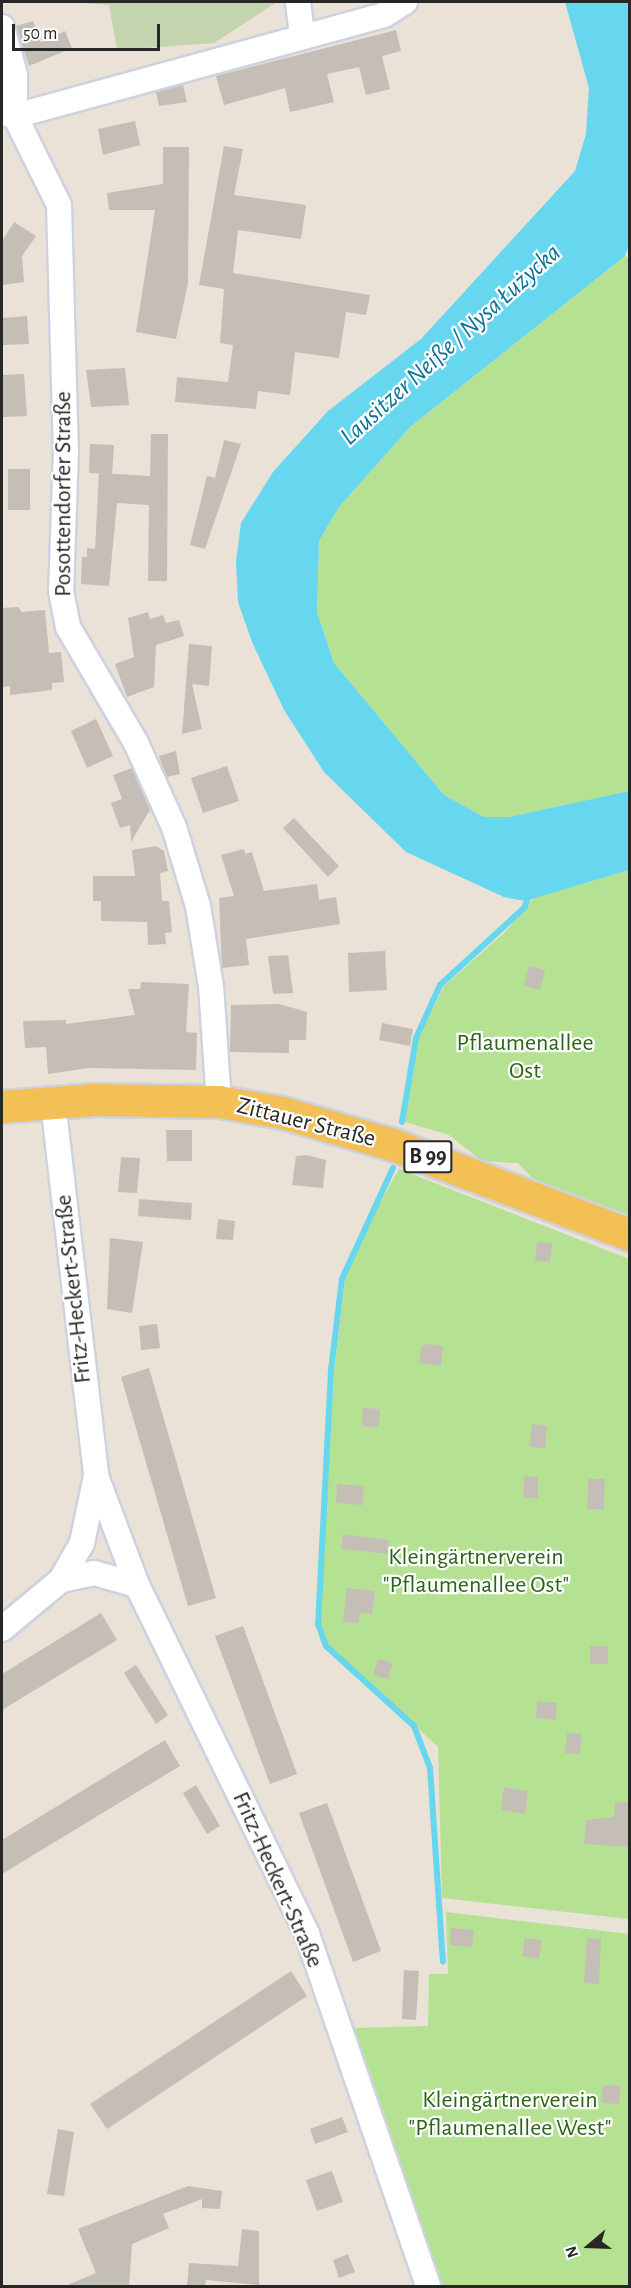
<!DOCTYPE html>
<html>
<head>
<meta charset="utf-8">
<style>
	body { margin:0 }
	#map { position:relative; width:631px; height:2288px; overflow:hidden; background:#eae1d7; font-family:"Alegreya Sans",sans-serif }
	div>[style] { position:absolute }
	.green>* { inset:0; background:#b4e292 }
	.cemetery>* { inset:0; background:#c4d4ae }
	.water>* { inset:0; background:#67d6ef }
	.stream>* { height:6px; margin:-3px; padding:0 3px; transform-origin:3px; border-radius:3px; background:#67d6ef }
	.building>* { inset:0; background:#c5beb7 }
	.roads { filter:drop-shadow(2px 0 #cdd2e1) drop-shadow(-2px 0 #cdd2e1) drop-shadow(0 2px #cdd2e1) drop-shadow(0 -2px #cdd2e1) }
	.minor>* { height:24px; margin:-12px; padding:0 12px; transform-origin:12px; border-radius:12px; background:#fff }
	.major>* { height:32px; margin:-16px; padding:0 16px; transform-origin:16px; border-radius:16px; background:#f2c055 }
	span { translate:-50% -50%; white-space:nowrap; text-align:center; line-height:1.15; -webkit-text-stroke:4.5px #fff; paint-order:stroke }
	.shield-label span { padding:2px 4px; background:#fff; border:2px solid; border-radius:4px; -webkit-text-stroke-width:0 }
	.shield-label { font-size:22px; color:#272727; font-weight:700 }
	.street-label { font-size:24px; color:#272727 }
	.park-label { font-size:24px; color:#2d6318 }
	.water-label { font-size:26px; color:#0b7296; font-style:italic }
	.frame { position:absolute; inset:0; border:3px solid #272727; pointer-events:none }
	.north { position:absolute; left:559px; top:2216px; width:60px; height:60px; -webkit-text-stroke:4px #fff; paint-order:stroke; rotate:251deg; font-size:16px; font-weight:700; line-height:24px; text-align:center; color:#272727 }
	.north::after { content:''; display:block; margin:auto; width:21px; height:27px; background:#272727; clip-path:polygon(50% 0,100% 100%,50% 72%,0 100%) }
	.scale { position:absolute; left:12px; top:24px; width:148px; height:27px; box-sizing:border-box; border:3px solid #272727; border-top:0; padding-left:8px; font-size:18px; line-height:21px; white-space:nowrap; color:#272727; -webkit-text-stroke:4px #fff; paint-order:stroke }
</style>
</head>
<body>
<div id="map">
	<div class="green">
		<div style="clip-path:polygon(625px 256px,629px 259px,629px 791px,509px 817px,484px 817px,444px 795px,334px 663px,317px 612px,319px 541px,339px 507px,410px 427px)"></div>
		<div style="clip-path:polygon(629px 870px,629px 1217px,533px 1179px,518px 1163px,482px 1161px,449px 1135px,405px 1122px,419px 1037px,444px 986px,504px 933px,534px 898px)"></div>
		<div style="clip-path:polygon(399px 1169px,629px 1259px,629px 1919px,442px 1898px,438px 1747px,329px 1646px,320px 1622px,334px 1371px,345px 1280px,358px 1241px)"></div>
		<div style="clip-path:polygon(446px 1912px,629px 1934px,629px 2286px,442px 2286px,354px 2028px,428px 2026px,429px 1974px,448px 1974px)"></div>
	</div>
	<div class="cemetery">
		<div style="clip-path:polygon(67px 2px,277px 2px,214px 43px,117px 50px,109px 5px)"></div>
	</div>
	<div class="water">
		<div style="clip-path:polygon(565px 2px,629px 2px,630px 242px,625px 256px,410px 427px,339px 507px,319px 541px,317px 612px,334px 663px,444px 795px,484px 817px,509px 817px,629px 791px,629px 870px,525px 901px,504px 897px,406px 852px,324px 772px,284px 710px,252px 642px,238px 602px,236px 562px,241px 523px,273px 472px,328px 411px,421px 339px,575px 171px,586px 134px,589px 88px)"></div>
	</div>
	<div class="stream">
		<div style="left:402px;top:1122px;width:85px;rotate:-80.5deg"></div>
		<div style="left:416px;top:1038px;width:58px;rotate:-65.6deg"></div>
		<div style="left:440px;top:985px;width:114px;rotate:-42.5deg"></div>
		<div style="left:524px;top:908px;width:15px;rotate:-67deg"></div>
		<div style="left:393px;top:1168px;width:122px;rotate:114.7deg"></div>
		<div style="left:342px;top:1279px;width:92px;rotate:96.9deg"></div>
		<div style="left:331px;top:1370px;width:254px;rotate:92.9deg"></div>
		<div style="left:318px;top:1624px;width:23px;rotate:70deg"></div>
		<div style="left:326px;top:1646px;width:119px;rotate:42.3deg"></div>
		<div style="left:414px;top:1726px;width:45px;rotate:69.1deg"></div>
		<div style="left:430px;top:1768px;width:194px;rotate:86.2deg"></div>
	</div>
	<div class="building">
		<div style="clip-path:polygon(33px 21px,40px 42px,65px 31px,72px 48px,29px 66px,16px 26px)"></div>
		<div style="clip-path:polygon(396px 30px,401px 51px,382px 56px,390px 89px,366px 95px,359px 67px,327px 74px,334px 102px,290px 112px,285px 88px,224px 105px,216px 76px)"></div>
		<div style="clip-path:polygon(183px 85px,187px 102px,159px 106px,156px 92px)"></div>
		<div style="clip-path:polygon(135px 121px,140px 145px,103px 155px,98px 129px)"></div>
		<div style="clip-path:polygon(224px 146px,243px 149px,234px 195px,306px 205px,301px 239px,238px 230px,233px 273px,370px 295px,366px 315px,346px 312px,339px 358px,295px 352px,290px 395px,258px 391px,256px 409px,175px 402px,177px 377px,228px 382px,233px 345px,220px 343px,224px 289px,199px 285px)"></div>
		<div style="clip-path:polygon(163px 147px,189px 147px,188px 283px,176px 339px,136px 332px,155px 210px,109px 210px,107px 193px,163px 184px)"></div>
		<div style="clip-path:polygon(14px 222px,36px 236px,22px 256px,24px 282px,2px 285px,2px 241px)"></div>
		<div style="clip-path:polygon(27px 316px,29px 344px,2px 345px,2px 318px)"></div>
		<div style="clip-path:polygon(125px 368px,129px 405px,91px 407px,86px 370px)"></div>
		<div style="clip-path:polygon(24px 374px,27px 416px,2px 417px,2px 375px)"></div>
		<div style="clip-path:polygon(151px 434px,168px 434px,167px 581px,148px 581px,149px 505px,117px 503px,109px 586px,81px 584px,82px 557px,87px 557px,87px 548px,95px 549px,99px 473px,150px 476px)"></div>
		<div style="clip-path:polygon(224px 440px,241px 444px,205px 549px,190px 545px,207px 476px,215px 478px)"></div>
		<div style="clip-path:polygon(90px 444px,114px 445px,112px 474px,89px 473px)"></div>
		<div style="clip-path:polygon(8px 469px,30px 469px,30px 510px,8px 510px)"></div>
		<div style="clip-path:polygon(18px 607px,22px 612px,45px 610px,49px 653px,61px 652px,64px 682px,52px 683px,52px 690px,10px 695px,10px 686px,2px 687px,2px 608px)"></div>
		<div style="clip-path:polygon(148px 612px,150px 619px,163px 615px,166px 623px,179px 620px,184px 636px,156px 645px,154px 687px,127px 697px,115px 664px,134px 657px,128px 618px)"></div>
		<div style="clip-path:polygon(189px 644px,212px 646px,209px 686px,192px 684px,202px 729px,182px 734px)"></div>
		<div style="clip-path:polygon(96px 719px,113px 756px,87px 768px,71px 731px)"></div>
		<div style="clip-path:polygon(176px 751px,180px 774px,167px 777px,159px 756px)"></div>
		<div style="clip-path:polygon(227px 766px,239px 801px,203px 813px,191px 778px)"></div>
		<div style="clip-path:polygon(132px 768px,150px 810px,131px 842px,130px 825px,120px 828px,111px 803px,122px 799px,113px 775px)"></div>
		<div style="clip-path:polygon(294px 818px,339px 866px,328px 877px,283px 828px)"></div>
		<div style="clip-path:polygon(156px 846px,164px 851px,168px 871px,160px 873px,162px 901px,169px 901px,172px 932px,165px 933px,166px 944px,148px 945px,147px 922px,101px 921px,101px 901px,93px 901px,93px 876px,135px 876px,132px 850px)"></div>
		<div style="clip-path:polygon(244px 849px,245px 854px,252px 852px,264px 891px,317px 884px,319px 900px,336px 897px,340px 924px,246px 939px,249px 965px,222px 968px,219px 898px,234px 896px,221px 855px)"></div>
		<div style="clip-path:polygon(385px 951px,387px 990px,349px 992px,348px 953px)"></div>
		<div style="clip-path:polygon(288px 955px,293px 993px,273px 994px,268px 956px)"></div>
		<div style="clip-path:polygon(529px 966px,545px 970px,540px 990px,524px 986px)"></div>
		<div style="clip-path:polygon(141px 982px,189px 984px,186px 1032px,197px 1033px,196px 1070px,89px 1068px,48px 1074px,46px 1047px,25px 1048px,23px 1021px,66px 1020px,66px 1024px,135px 1015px,128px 989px,140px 989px)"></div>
		<div style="clip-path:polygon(279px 1004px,307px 1012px,306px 1040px,289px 1040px,289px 1053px,230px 1052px,231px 1005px)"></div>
		<div style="clip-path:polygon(382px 1023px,413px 1029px,410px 1046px,379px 1040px)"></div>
		<div style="clip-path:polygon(166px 1130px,192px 1130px,192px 1161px,167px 1161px)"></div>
		<div style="clip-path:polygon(306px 1155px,326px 1160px,323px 1188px,292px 1185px,296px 1156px)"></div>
		<div style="clip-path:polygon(121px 1157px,140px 1158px,137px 1193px,118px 1192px)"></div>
		<div style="clip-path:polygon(139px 1199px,192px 1203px,191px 1220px,138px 1216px)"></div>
		<div style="clip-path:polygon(218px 1219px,235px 1221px,233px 1240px,216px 1239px)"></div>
		<div style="clip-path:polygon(110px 1238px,143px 1242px,132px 1313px,107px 1309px)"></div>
		<div style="clip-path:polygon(537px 1242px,552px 1243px,550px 1262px,535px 1261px)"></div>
		<div style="clip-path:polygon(157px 1324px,160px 1348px,141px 1350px,139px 1326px)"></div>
		<div style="clip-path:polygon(427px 1344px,443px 1346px,441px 1366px,419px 1363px,421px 1346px)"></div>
		<div style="clip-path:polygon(149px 1368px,216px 1598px,188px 1606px,121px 1377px)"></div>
		<div style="clip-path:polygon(363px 1408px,380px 1409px,379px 1427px,362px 1426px)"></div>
		<div style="clip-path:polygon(532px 1424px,547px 1426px,545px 1448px,529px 1447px)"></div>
		<div style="clip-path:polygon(524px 1476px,538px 1477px,538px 1498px,523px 1498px)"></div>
		<div style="clip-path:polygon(588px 1479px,605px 1479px,604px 1509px,587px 1509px)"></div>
		<div style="clip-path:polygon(337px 1484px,364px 1486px,363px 1505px,336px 1503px)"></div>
		<div style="clip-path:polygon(343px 1534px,389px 1540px,388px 1554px,341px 1549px)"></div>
		<div style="clip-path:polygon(347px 1588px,375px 1591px,372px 1614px,360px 1613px,359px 1623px,343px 1622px)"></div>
		<div style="clip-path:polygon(101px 1613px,117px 1640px,2px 1710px,2px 1674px)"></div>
		<div style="clip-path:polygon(243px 1626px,297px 1774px,270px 1784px,215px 1636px)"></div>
		<div style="clip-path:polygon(590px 1646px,608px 1646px,608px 1664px,590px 1664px)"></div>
		<div style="clip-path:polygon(378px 1659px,393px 1663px,388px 1679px,373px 1675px)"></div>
		<div style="clip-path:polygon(136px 1665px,168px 1715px,156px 1724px,124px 1673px)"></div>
		<div style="clip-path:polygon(537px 1701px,557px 1703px,556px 1720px,536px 1718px)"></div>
		<div style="clip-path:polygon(567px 1733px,582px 1734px,580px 1754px,565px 1753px)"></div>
		<div style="clip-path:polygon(165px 1740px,180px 1766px,2px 1874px,2px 1840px)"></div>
		<div style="clip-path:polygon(196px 1785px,220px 1826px,207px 1834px,183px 1793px)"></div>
		<div style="clip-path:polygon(504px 1787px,528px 1791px,525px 1814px,501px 1810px)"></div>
		<div style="clip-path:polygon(615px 1802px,630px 1803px,630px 1847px,584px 1844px,586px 1820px,614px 1817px)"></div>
		<div style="clip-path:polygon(327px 1803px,381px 1951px,353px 1962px,299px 1813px)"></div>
		<div style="clip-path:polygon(451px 1928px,474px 1930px,472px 1947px,450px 1945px)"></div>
		<div style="clip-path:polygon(525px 1938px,542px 1940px,539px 1959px,522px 1956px)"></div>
		<div style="clip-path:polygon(587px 1938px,601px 1939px,599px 1984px,584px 1983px)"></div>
		<div style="clip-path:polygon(404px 1970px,419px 1971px,416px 2020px,402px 2019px)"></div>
		<div style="clip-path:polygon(291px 1971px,307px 1996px,107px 2129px,90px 2104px)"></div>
		<div style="clip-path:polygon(603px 2085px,621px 2086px,619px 2104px,601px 2103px)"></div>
		<div style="clip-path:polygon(342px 2117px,348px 2132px,315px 2144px,310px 2129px)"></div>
		<div style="clip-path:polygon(58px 2129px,74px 2132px,64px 2196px,47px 2194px)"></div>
		<div style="clip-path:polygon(332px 2171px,343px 2202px,317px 2211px,306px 2180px)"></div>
		<div style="clip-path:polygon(188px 2186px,222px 2191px,220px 2209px,202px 2208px,202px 2199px,163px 2214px,169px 2228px,132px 2244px,129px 2286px,65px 2286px,96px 2273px,78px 2229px)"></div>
		<div style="clip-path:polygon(242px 2229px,259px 2231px,259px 2285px,206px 2280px,205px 2286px,187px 2286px,189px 2263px,238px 2266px)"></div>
		<div style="clip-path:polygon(348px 2254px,355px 2272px,339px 2278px,333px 2260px)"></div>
	</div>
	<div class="roads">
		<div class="minor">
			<div style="left:298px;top:2px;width:31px;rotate:83deg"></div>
			<div style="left:2px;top:27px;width:50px;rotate:74.8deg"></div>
			<div style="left:15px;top:75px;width:41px;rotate:90deg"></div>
			<div style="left:2px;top:113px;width:13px;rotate:13deg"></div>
			<div style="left:15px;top:116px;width:383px;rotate:-15.3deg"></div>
			<div style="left:384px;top:15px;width:25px;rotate:-32deg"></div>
			<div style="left:15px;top:116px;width:99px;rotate:63.7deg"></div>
			<div style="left:59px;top:205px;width:245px;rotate:88.4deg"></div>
			<div style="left:66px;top:450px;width:141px;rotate:92deg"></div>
			<div style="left:61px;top:591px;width:37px;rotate:79deg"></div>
			<div style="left:68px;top:627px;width:134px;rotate:59.6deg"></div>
			<div style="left:136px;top:743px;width:92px;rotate:65.7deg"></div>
			<div style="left:174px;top:827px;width:83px;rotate:73.1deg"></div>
			<div style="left:198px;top:906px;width:81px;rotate:80.8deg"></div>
			<div style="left:211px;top:986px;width:116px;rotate:86.1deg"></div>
			<div style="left:53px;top:1102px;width:376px;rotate:83.4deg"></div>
			<div style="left:96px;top:1476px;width:116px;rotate:69.4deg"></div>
			<div style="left:137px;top:1585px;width:388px;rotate:64deg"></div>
			<div style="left:307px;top:1934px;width:372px;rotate:71deg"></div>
			<div style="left:61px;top:1580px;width:34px;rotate:-12deg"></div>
			<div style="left:94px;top:1573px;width:45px;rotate:15.6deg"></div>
			<div style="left:2px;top:1629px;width:77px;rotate:-39.7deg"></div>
			<div style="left:61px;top:1580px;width:43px;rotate:-60.4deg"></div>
			<div style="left:82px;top:1543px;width:68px;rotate:-78.2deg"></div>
		</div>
		<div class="major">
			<div style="left:2px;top:1107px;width:92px;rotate:-4.4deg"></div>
			<div style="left:94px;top:1100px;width:125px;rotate:0.9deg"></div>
			<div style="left:219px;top:1102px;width:65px;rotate:9.8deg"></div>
			<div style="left:283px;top:1113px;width:115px;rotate:16.2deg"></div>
			<div style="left:393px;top:1145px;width:254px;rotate:20.8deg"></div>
		</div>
	</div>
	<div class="shield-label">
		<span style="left:428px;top:1157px">B 99</span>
	</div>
	<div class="street-label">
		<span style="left:64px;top:494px;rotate:-90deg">Posottendorfer Straße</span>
		<span style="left:306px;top:1123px;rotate:14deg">Zittauer Straße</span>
		<span style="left:74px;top:1289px;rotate:-96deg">Fritz-Heckert-Straße</span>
		<span style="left:277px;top:1880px;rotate:66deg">Fritz-Heckert-Straße</span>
	</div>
	<div class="park-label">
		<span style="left:525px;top:1058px">Pflaumenallee<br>Ost</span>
		<span style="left:476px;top:1572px">Kleingärtnerverein<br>"Pflaumenallee Ost"</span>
		<span style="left:510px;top:2115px">Kleingärtnerverein<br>"Pflaumenallee West"</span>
	</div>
	<div class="water-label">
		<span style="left:451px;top:345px;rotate:-42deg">Lausitzer Neiße / Nysa Łużycka</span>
	</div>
	<div class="frame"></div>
	<div class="north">N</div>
	<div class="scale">50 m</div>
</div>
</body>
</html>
